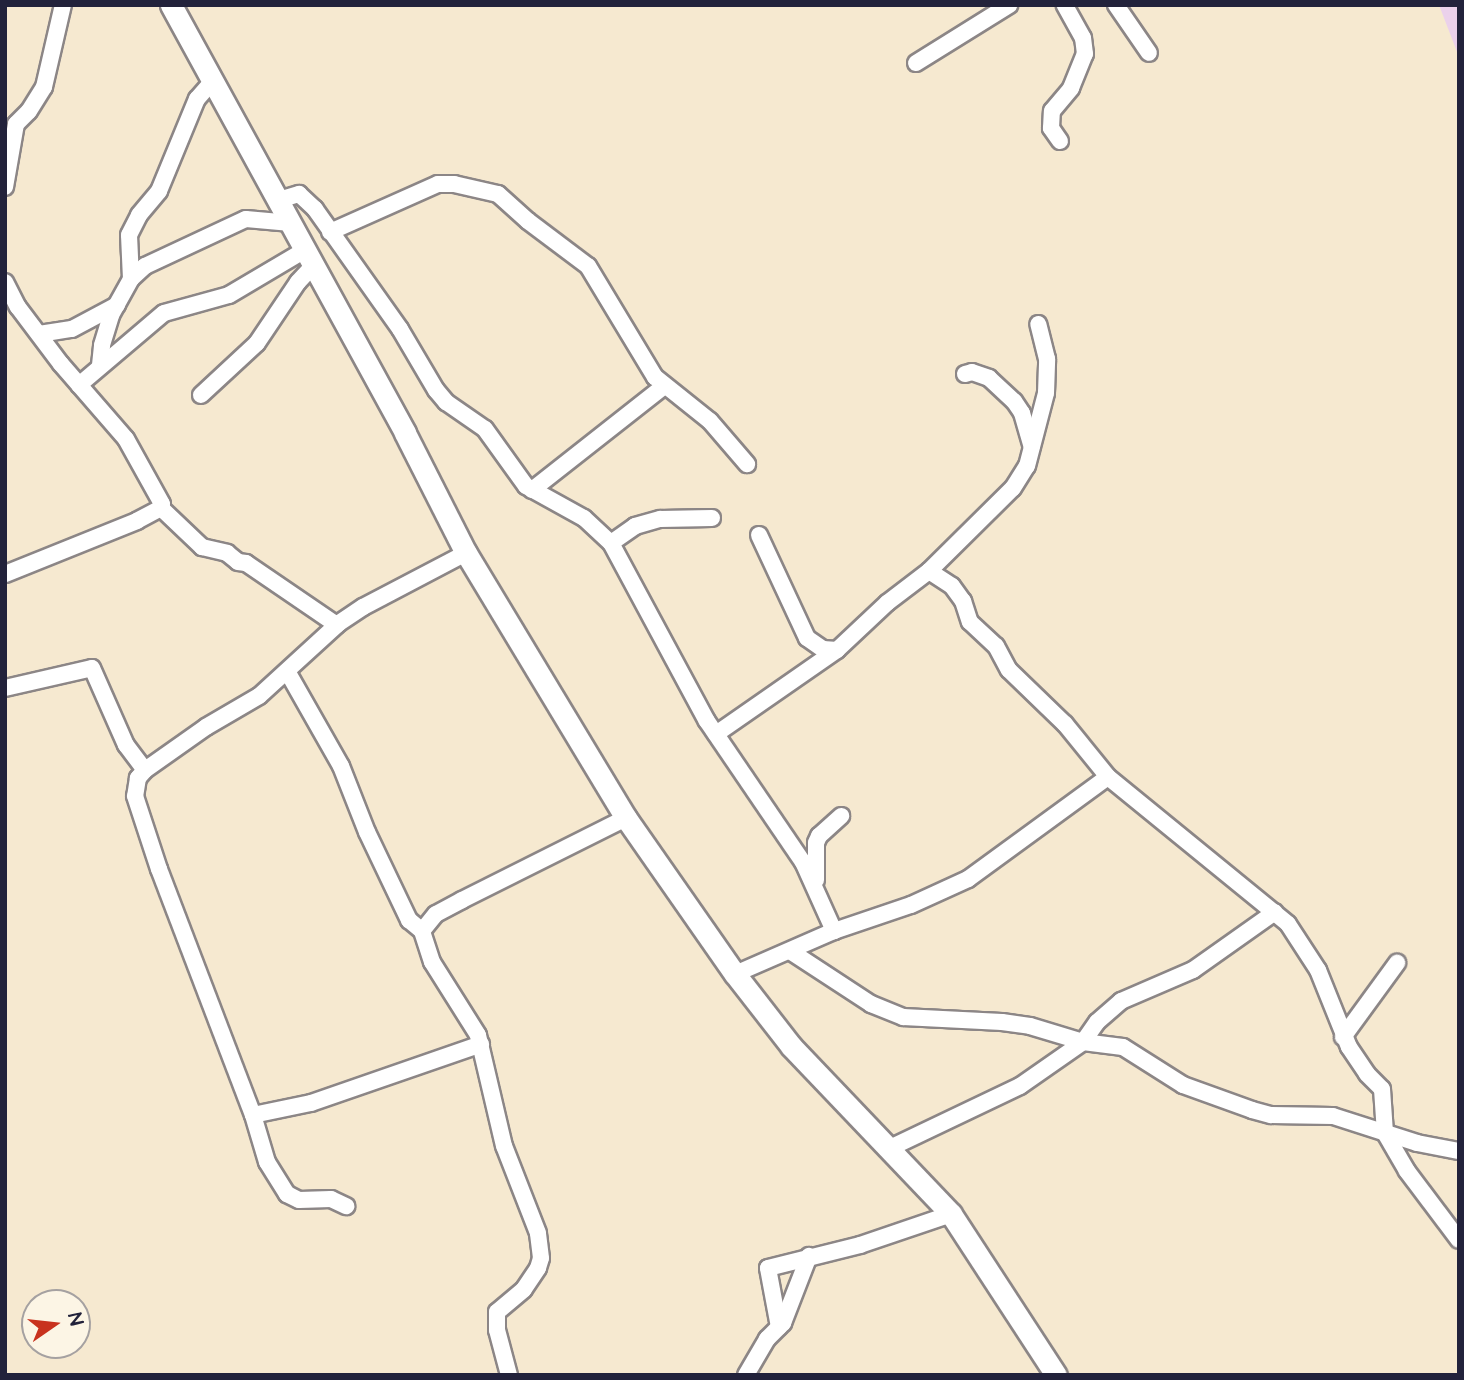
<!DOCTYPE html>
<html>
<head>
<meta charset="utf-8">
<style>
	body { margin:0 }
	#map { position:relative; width:1464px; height:1380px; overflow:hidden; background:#f6e9d0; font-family:"Architects Daughter",sans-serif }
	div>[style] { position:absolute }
	.built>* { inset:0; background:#ebd1eb }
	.roads { filter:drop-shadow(2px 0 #8c8686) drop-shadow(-2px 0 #8c8686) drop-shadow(0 2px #8c8686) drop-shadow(0 -2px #8c8686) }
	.street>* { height:16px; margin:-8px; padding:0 8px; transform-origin:8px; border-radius:8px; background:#fff }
	.secondary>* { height:21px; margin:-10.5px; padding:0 10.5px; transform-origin:10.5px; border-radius:10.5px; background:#fff }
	span { translate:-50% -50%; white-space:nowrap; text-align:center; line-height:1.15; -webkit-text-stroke:7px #fcf5e5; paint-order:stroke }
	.frame { position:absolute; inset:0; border:7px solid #22223b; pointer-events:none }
	.north { position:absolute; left:21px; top:1289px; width:70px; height:70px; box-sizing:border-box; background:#fcf5e5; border:2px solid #a5a1a1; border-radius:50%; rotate:76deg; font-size:19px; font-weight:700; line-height:28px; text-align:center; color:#22223b }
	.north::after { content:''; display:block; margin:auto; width:24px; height:32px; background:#c8321e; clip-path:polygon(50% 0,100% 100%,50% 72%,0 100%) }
</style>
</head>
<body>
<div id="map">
	<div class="built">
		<div style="clip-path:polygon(1439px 5px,1459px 5px,1459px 57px)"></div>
	</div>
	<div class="roads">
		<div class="street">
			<div style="left:1116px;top:5px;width:58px;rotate:55.5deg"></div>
			<div style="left:916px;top:63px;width:110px;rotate:-31.9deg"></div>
			<div style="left:1060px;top:141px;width:16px;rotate:-125deg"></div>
			<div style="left:1051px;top:128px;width:17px;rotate:-87deg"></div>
			<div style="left:1052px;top:111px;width:30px;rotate:-50deg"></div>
			<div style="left:1071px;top:88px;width:37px;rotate:-68deg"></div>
			<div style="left:1085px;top:54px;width:16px;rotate:-97deg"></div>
			<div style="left:1083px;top:38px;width:38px;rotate:-119deg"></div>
			<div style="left:5px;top:187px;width:64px;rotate:-80.1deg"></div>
			<div style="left:16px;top:124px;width:18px;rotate:-45deg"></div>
			<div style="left:29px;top:111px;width:28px;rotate:-58deg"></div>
			<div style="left:44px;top:87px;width:84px;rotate:-77deg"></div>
			<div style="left:279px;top:200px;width:21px;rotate:-17deg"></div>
			<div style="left:299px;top:194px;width:22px;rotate:43deg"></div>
			<div style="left:315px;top:209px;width:147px;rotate:54.7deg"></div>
			<div style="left:400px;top:329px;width:71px;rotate:59.5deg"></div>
			<div style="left:436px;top:390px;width:16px;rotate:50deg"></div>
			<div style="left:446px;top:402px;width:47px;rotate:34.7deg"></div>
			<div style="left:485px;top:429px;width:70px;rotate:54.3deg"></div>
			<div style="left:526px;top:486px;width:66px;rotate:28.9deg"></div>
			<div style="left:584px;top:518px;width:37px;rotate:43deg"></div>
			<div style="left:611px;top:543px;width:202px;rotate:61.7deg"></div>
			<div style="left:707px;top:721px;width:171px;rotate:55.8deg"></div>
			<div style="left:803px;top:862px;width:76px;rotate:65.8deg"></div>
			<div style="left:330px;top:232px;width:118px;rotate:-24deg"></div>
			<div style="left:438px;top:184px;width:16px"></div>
			<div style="left:454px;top:184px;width:45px;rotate:12.8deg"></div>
			<div style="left:498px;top:194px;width:40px;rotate:42deg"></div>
			<div style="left:528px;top:221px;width:75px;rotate:36.9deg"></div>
			<div style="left:588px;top:266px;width:130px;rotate:58.9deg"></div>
			<div style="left:655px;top:377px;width:70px;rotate:38.7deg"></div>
			<div style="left:710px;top:421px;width:57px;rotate:49.3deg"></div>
			<div style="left:131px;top:279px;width:44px;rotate:-92.6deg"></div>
			<div style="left:129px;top:235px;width:22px;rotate:-63deg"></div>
			<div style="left:139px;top:215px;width:31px;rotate:-50deg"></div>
			<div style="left:159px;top:191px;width:100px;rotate:-67.6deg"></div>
			<div style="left:197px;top:99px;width:23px;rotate:-49deg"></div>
			<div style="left:5px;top:282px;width:28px;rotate:63deg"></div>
			<div style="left:18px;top:307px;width:71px;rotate:53deg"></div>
			<div style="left:61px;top:364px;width:99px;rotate:49.1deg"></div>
			<div style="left:126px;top:439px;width:74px;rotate:61deg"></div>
			<div style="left:162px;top:504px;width:4px;rotate:104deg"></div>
			<div style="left:161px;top:508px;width:27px;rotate:152deg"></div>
			<div style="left:137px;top:521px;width:142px;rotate:158.1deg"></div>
			<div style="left:39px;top:334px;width:33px;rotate:-9deg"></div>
			<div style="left:72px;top:329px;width:51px;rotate:-28.1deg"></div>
			<div style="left:100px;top:365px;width:20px;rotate:-84deg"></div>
			<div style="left:102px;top:345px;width:31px;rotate:-73deg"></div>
			<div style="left:111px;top:315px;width:41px;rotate:-60.9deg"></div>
			<div style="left:131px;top:279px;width:19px;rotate:-43deg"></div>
			<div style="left:145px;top:266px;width:111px;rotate:-25deg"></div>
			<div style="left:246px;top:219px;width:45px;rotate:5.1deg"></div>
			<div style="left:965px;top:374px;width:7px;rotate:-16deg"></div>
			<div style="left:972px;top:372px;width:18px;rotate:19deg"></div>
			<div style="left:989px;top:378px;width:34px;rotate:43deg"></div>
			<div style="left:1014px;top:401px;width:14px;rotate:56deg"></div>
			<div style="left:1022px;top:413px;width:35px;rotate:74deg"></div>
			<div style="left:79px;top:385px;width:111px;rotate:-40.3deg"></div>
			<div style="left:164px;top:313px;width:67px;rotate:-15.5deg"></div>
			<div style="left:229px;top:295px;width:88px;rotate:-30.6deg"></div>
			<div style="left:201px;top:395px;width:76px;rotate:-42.9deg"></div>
			<div style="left:257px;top:343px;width:73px;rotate:-56.1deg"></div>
			<div style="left:298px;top:282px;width:23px;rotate:-47deg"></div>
			<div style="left:532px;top:490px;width:168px;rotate:-38.2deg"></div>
			<div style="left:161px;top:508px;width:57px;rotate:43.6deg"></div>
			<div style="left:202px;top:547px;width:26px;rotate:13deg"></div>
			<div style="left:227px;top:553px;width:14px;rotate:39deg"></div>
			<div style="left:238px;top:562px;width:8px;rotate:7deg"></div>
			<div style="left:246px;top:563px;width:110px;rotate:34.3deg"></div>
			<div style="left:759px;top:535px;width:114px;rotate:65deg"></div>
			<div style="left:807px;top:638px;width:19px;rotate:35deg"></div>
			<div style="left:823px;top:649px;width:14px;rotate:4deg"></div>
			<div style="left:611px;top:543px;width:29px;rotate:-35deg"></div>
			<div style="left:635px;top:526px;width:26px;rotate:-16deg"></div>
			<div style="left:660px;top:519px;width:52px;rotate:-1.1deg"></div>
			<div style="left:466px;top:553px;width:116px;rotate:152.3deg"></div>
			<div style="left:363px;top:607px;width:29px;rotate:146deg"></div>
			<div style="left:339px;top:623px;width:108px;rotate:137.6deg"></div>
			<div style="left:259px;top:696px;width:61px;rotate:149.7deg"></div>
			<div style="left:206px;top:727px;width:75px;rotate:144.8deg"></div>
			<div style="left:145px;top:770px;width:11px;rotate:131deg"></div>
			<div style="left:138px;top:778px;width:18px;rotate:99deg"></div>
			<div style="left:135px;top:796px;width:77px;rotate:71.8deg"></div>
			<div style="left:159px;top:869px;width:263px;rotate:69.1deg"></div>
			<div style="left:253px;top:1115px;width:59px;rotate:-11.7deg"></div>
			<div style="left:311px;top:1103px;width:180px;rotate:-19.1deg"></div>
			<div style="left:929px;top:571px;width:27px;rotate:33deg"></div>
			<div style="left:952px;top:586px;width:19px;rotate:54deg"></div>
			<div style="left:963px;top:601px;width:22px;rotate:72deg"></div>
			<div style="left:970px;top:622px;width:35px;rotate:43deg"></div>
			<div style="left:996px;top:646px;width:27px;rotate:62deg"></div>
			<div style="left:1009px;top:670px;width:78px;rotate:44deg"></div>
			<div style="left:1065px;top:724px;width:68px;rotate:50.9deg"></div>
			<div style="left:1108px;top:777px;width:232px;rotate:39.2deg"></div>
			<div style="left:1288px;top:924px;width:55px;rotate:56.9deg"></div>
			<div style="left:1318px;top:970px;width:83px;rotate:68.1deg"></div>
			<div style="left:1349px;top:1047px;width:32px;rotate:56deg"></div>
			<div style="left:1367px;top:1074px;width:21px;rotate:45deg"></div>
			<div style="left:1382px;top:1089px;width:44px;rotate:86.1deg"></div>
			<div style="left:1385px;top:1133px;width:44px;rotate:59.9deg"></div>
			<div style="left:1407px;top:1171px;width:86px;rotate:53deg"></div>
			<div style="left:287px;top:671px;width:109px;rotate:60.4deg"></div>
			<div style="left:341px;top:766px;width:71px;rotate:68.5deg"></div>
			<div style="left:367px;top:832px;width:98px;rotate:64.5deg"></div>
			<div style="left:409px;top:920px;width:17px;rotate:40deg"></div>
			<div style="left:5px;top:688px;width:89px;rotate:-12.9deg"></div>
			<div style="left:92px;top:668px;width:84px;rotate:66.2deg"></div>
			<div style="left:126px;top:745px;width:31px;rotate:53deg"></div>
			<div style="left:716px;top:734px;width:147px;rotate:-34.8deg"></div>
			<div style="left:837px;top:650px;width:69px;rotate:-43.2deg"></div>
			<div style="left:887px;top:603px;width:53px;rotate:-37.3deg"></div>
			<div style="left:929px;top:571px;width:118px;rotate:-44.7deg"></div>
			<div style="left:1013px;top:488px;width:26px;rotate:-58deg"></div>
			<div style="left:1027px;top:466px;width:75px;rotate:-75.4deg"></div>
			<div style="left:1046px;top:393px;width:34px;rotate:-88deg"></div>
			<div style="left:1047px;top:359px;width:36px;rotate:-104deg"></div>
			<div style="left:816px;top:880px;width:37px;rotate:-90deg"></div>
			<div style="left:816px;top:843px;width:8px;rotate:-67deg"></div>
			<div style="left:819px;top:836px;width:30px;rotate:-42deg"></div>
			<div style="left:790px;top:951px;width:97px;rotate:33.2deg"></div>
			<div style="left:871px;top:1004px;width:35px;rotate:22deg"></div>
			<div style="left:903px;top:1017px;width:99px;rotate:2.9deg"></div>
			<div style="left:1002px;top:1022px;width:28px;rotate:8deg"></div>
			<div style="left:1030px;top:1026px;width:55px;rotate:16.8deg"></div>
			<div style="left:1083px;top:1042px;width:40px;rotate:7.1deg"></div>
			<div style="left:1123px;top:1047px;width:71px;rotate:32.3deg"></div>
			<div style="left:1183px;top:1085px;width:73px;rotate:19.9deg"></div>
			<div style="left:1252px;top:1110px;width:20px;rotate:15deg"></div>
			<div style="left:1271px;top:1115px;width:62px;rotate:0.9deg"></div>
			<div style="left:1333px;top:1116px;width:88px;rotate:17.8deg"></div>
			<div style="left:1417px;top:1143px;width:43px;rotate:10.8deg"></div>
			<div style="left:735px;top:974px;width:108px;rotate:-23.5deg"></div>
			<div style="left:834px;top:931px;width:81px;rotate:-18.7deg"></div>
			<div style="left:911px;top:905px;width:63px;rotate:-24.5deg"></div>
			<div style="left:968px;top:879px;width:173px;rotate:-36.1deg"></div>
			<div style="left:1343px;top:1037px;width:92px;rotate:-53.9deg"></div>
			<div style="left:253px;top:1115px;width:49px;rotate:73.4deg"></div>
			<div style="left:267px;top:1162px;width:38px;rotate:58deg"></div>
			<div style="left:287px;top:1194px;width:13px;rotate:27deg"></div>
			<div style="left:299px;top:1200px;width:32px;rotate:-2deg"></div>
			<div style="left:331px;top:1199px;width:17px;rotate:25deg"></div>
			<div style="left:890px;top:1148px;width:144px;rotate:-25.5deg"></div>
			<div style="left:1020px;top:1086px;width:77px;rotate:-34.9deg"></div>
			<div style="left:1083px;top:1042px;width:24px;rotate:-55deg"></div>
			<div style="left:1097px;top:1022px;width:32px;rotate:-41deg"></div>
			<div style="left:1121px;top:1001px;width:78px;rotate:-23.3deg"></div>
			<div style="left:1193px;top:970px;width:100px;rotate:-35.3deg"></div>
			<div style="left:779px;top:1327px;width:60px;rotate:-100.6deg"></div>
			<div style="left:768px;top:1268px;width:95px;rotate:-14deg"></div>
			<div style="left:860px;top:1245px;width:96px;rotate:-18.8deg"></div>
			<div style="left:509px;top:1375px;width:47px;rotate:-104.9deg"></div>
			<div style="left:497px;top:1330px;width:18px;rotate:-90deg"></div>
			<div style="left:497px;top:1312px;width:35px;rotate:-40deg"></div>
			<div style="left:524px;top:1289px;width:25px;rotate:-56deg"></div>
			<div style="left:538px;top:1268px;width:10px;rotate:-73deg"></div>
			<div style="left:541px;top:1258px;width:25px;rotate:-97deg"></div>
			<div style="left:538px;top:1233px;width:93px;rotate:-111.3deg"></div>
			<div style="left:504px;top:1146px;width:114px;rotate:-103.2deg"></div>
			<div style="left:478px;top:1035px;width:86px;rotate:-122.2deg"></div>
			<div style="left:432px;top:962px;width:33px;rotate:-108deg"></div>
			<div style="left:422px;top:931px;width:22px;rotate:-51deg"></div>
			<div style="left:436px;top:914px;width:30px;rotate:-28deg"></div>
			<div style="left:462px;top:900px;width:183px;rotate:-26.6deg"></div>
			<div style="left:746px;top:1375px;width:42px;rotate:-59.7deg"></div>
			<div style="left:767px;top:1339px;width:23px;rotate:-45deg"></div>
			<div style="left:783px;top:1323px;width:72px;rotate:-68.8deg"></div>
		</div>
		<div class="secondary">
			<div style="left:171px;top:5px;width:488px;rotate:61.3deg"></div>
			<div style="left:405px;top:433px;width:135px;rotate:63.1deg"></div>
			<div style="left:466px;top:553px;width:310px;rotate:58.9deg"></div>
			<div style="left:626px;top:818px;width:190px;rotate:55.1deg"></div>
			<div style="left:735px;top:974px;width:91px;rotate:52.1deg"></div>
			<div style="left:791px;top:1046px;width:232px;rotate:46.4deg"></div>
			<div style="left:951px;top:1214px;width:192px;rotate:56.9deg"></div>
		</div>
	</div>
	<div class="frame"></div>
	<div class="north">N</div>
</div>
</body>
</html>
